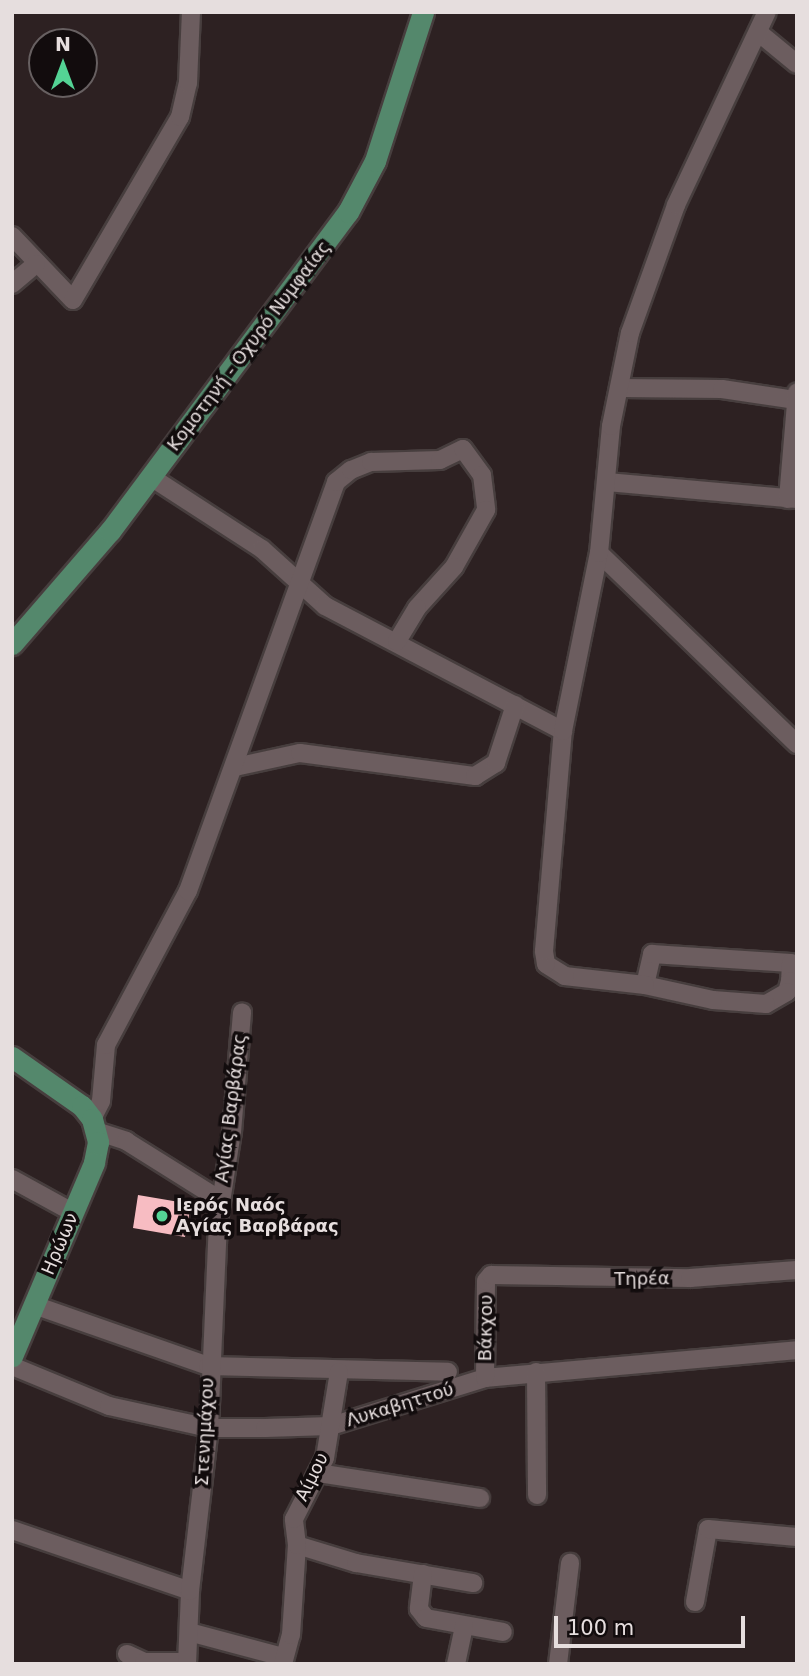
<!DOCTYPE html>
<html>
<head>
<meta charset="utf-8">
<style>
	body { margin:0 }
	#map { position:relative; width:809px; height:1676px; overflow:hidden; background:#2d2122; font-family:"DejaVu Sans",sans-serif }
	div>[style] { position:absolute }
	.building>* { inset:0; background:#f7bcc2 }
	.roads { filter:drop-shadow(2px 0 #473e3e) drop-shadow(-2px 0 #473e3e) drop-shadow(0 2px #473e3e) drop-shadow(0 -2px #473e3e) }
	.minor>* { height:18px; margin:-9px; padding:0 9px; transform-origin:9px; border-radius:9px; background:#6c5d5f }
	.major>* { height:21px; margin:-10.5px; padding:0 10.5px; transform-origin:10.5px; border-radius:10.5px; background:#54886c }
	.dots>* { width:19px; height:19px; translate:-50% -50%; box-sizing:border-box; border:4px solid #120c0d; border-radius:50% }
	span { translate:-50% -50%; white-space:nowrap; text-align:center; line-height:1.15; -webkit-text-stroke:7px #120c0d; paint-order:stroke }
	.street-label { font-size:18px; color:#e6dede }
	.poi-label { font-size:18px; color:#e6dede; font-weight:700 }
	.left { translate:0 -50%; text-align:left }
	.frame { position:absolute; inset:0; border:14px solid #e6dede; pointer-events:none }
	.north { position:absolute; left:28px; top:28px; width:70px; height:70px; box-sizing:border-box; background:#120c0d; border:2px solid #676061; border-radius:50%; rotate:0deg; font-size:19px; font-weight:700; line-height:28px; text-align:center; color:#e6dede }
	.north::after { content:''; display:block; margin:auto; width:24px; height:32px; background:#54d395; clip-path:polygon(50% 0,100% 100%,50% 72%,0 100%) }
	.scale { position:absolute; left:554px; top:1616px; width:191px; height:32px; box-sizing:border-box; border:4px solid #e6dede; border-top:0; padding-left:9px; font-size:21px; line-height:24px; white-space:nowrap; color:#e6dede; -webkit-text-stroke:5px #120c0d; paint-order:stroke }
</style>
</head>
<body>
<div id="map">
	<div class="building">
		<div style="clip-path:polygon(138px 1195px,191px 1204px,185px 1237px,133px 1228px)"></div>
	</div>
	<div class="roads">
		<div class="minor">
			<div style="left:758px;top:32px;width:50px;rotate:39.4deg"></div>
			<div style="left:12px;top:236px;width:88px;rotate:46.4deg"></div>
			<div style="left:73px;top:300px;width:212px;rotate:-59.7deg"></div>
			<div style="left:180px;top:117px;width:35px;rotate:-77deg"></div>
			<div style="left:188px;top:83px;width:71px;rotate:-87.6deg"></div>
			<div style="left:12px;top:284px;width:31px;rotate:-40deg"></div>
			<div style="left:620px;top:388px;width:102px;rotate:0.6deg"></div>
			<div style="left:722px;top:389px;width:75px;rotate:8.5deg"></div>
			<div style="left:151px;top:477px;width:132px;rotate:33deg"></div>
			<div style="left:262px;top:549px;width:85px;rotate:42.1deg"></div>
			<div style="left:325px;top:606px;width:269px;rotate:27.7deg"></div>
			<div style="left:607px;top:482px;width:191px;rotate:5.1deg"></div>
			<div style="left:788px;top:499px;width:107px;rotate:-85.2deg"></div>
			<div style="left:599px;top:553px;width:275px;rotate:44deg"></div>
			<div style="left:235px;top:767px;width:66px;rotate:-12.2deg"></div>
			<div style="left:300px;top:753px;width:177px;rotate:7.5deg"></div>
			<div style="left:475px;top:776px;width:25px;rotate:-32deg"></div>
			<div style="left:496px;top:763px;width:61px;rotate:-71.9deg"></div>
			<div style="left:645px;top:985px;width:32px;rotate:-77deg"></div>
			<div style="left:652px;top:954px;width:139px;rotate:3.7deg"></div>
			<div style="left:791px;top:963px;width:18px;rotate:93deg"></div>
			<div style="left:790px;top:981px;width:11px;rotate:105deg"></div>
			<div style="left:787px;top:992px;width:24px;rotate:150deg"></div>
			<div style="left:766px;top:1004px;width:53px;rotate:-175.7deg"></div>
			<div style="left:713px;top:1000px;width:70px;rotate:-167.6deg"></div>
			<div style="left:645px;top:985px;width:81px;rotate:-173.6deg"></div>
			<div style="left:565px;top:976px;width:22px;rotate:-148deg"></div>
			<div style="left:546px;top:964px;width:13px;rotate:-99deg"></div>
			<div style="left:544px;top:951px;width:221px;rotate:-85.1deg"></div>
			<div style="left:563px;top:731px;width:182px;rotate:-78.6deg"></div>
			<div style="left:599px;top:553px;width:128px;rotate:-84.6deg"></div>
			<div style="left:611px;top:426px;width:95px;rotate:-78.5deg"></div>
			<div style="left:630px;top:333px;width:136px;rotate:-70.2deg"></div>
			<div style="left:676px;top:205px;width:213px;rotate:-64.8deg"></div>
			<div style="left:92px;top:1119px;width:20px;rotate:-63deg"></div>
			<div style="left:101px;top:1101px;width:56px;rotate:-84.9deg"></div>
			<div style="left:106px;top:1045px;width:174px;rotate:-62deg"></div>
			<div style="left:188px;top:891px;width:435px;rotate:-70.1deg"></div>
			<div style="left:336px;top:482px;width:19px;rotate:-39deg"></div>
			<div style="left:351px;top:470px;width:22px;rotate:-22deg"></div>
			<div style="left:371px;top:462px;width:69px;rotate:-1.7deg"></div>
			<div style="left:440px;top:460px;width:25px;rotate:-26deg"></div>
			<div style="left:463px;top:449px;width:32px;rotate:54deg"></div>
			<div style="left:482px;top:475px;width:35px;rotate:83deg"></div>
			<div style="left:486px;top:510px;width:65px;rotate:119.3deg"></div>
			<div style="left:454px;top:567px;width:55px;rotate:132.1deg"></div>
			<div style="left:417px;top:608px;width:39px;rotate:121deg"></div>
			<div style="left:96px;top:1131px;width:32px;rotate:18deg"></div>
			<div style="left:126px;top:1141px;width:111px;rotate:32.1deg"></div>
			<div style="left:12px;top:1179px;width:71px;rotate:28.7deg"></div>
			<div style="left:34px;top:1305px;width:184px;rotate:19.3deg"></div>
			<div style="left:208px;top:1366px;width:240px;rotate:1.4deg"></div>
			<div style="left:12px;top:1366px;width:105px;rotate:22.4deg"></div>
			<div style="left:109px;top:1406px;width:102px;rotate:12.4deg"></div>
			<div style="left:209px;top:1428px;width:56px"></div>
			<div style="left:265px;top:1428px;width:66px;rotate:-1.7deg"></div>
			<div style="left:331px;top:1426px;width:161px;rotate:-17.3deg"></div>
			<div style="left:485px;top:1378px;width:313px;rotate:-5.1deg"></div>
			<div style="left:536px;top:1372px;width:123px;rotate:89.5deg"></div>
			<div style="left:485px;top:1378px;width:97px;rotate:-89.4deg"></div>
			<div style="left:486px;top:1281px;width:8px;rotate:-50deg"></div>
			<div style="left:491px;top:1275px;width:199px;rotate:0.9deg"></div>
			<div style="left:690px;top:1278px;width:107px;rotate:-4.3deg"></div>
			<div style="left:318px;top:1473px;width:164px;rotate:8.8deg"></div>
			<div style="left:12px;top:1530px;width:188px;rotate:18.9deg"></div>
			<div style="left:297px;top:1545px;width:62px;rotate:17deg"></div>
			<div style="left:356px;top:1563px;width:119px;rotate:9.7deg"></div>
			<div style="left:423px;top:1574px;width:35px;rotate:97deg"></div>
			<div style="left:419px;top:1609px;width:11px;rotate:52deg"></div>
			<div style="left:426px;top:1618px;width:78px;rotate:10.3deg"></div>
			<div style="left:695px;top:1602px;width:74px;rotate:-79.9deg"></div>
			<div style="left:708px;top:1529px;width:89px;rotate:5.1deg"></div>
			<div style="left:189px;top:1632px;width:97px;rotate:14.9deg"></div>
			<div style="left:127px;top:1654px;width:19px;rotate:25deg"></div>
			<div style="left:144px;top:1662px;width:43px"></div>
			<div style="left:187px;top:1664px;width:73px;rotate:-87.6deg"></div>
			<div style="left:190px;top:1591px;width:164px;rotate:-83.4deg"></div>
			<div style="left:209px;top:1428px;width:207px;rotate:-87.5deg"></div>
			<div style="left:218px;top:1221px;width:90px;rotate:-81.1deg"></div>
			<div style="left:232px;top:1132px;width:120px;rotate:-85.2deg"></div>
			<div style="left:283px;top:1664px;width:30px;rotate:-75deg"></div>
			<div style="left:291px;top:1635px;width:90px;rotate:-86.2deg"></div>
			<div style="left:297px;top:1545px;width:26px;rotate:-97deg"></div>
			<div style="left:294px;top:1519px;width:68px;rotate:-63.1deg"></div>
			<div style="left:325px;top:1458px;width:87px;rotate:-80.8deg"></div>
			<div style="left:456px;top:1664px;width:39px;rotate:-78deg"></div>
			<div style="left:558px;top:1664px;width:102px;rotate:-83.2deg"></div>
		</div>
		<div class="major">
			<div style="left:12px;top:644px;width:150px;rotate:-49.1deg"></div>
			<div style="left:110px;top:531px;width:398px;rotate:-53.3deg"></div>
			<div style="left:348px;top:212px;width:58px;rotate:-62.1deg"></div>
			<div style="left:375px;top:161px;width:157px;rotate:-72.1deg"></div>
			<div style="left:12px;top:1057px;width:85px;rotate:35deg"></div>
			<div style="left:82px;top:1106px;width:16px;rotate:52deg"></div>
			<div style="left:92px;top:1119px;width:24px;rotate:75deg"></div>
			<div style="left:98px;top:1142px;width:21px;rotate:101deg"></div>
			<div style="left:94px;top:1163px;width:210px;rotate:113deg"></div>
		</div>
	</div>
	<div class="dots">
		<div style="left:162px;top:1216px;background:#54d395"></div>
	</div>
	<div class="street-label">
		<span style="left:249px;top:346px;rotate:-53deg">Κομοτηνή - Οχυρό Νυμφαίας</span>
		<span style="left:231px;top:1108px;rotate:-83deg">Αγίας Βαρβάρας</span>
		<span style="left:60px;top:1244px;rotate:-67deg">Ηρώων</span>
		<span style="left:642px;top:1279px;rotate:-1deg">Τηρέα</span>
		<span style="left:486px;top:1328px;rotate:-89deg">Βάκχου</span>
		<span style="left:400px;top:1405px;rotate:-17deg">Λυκαβηττού</span>
		<span style="left:205px;top:1432px;rotate:-87deg">Στενημάχου</span>
		<span style="left:312px;top:1477px;rotate:-64deg">Αίμου</span>
	</div>
	<div class="poi-label">
		<span class="left" style="left:176px;top:1216px">Ιερός Ναός<br>Αγίας Βαρβάρας</span>
	</div>
	<div class="frame"></div>
	<div class="north">N</div>
	<div class="scale">100 m</div>
</div>
</body>
</html>
